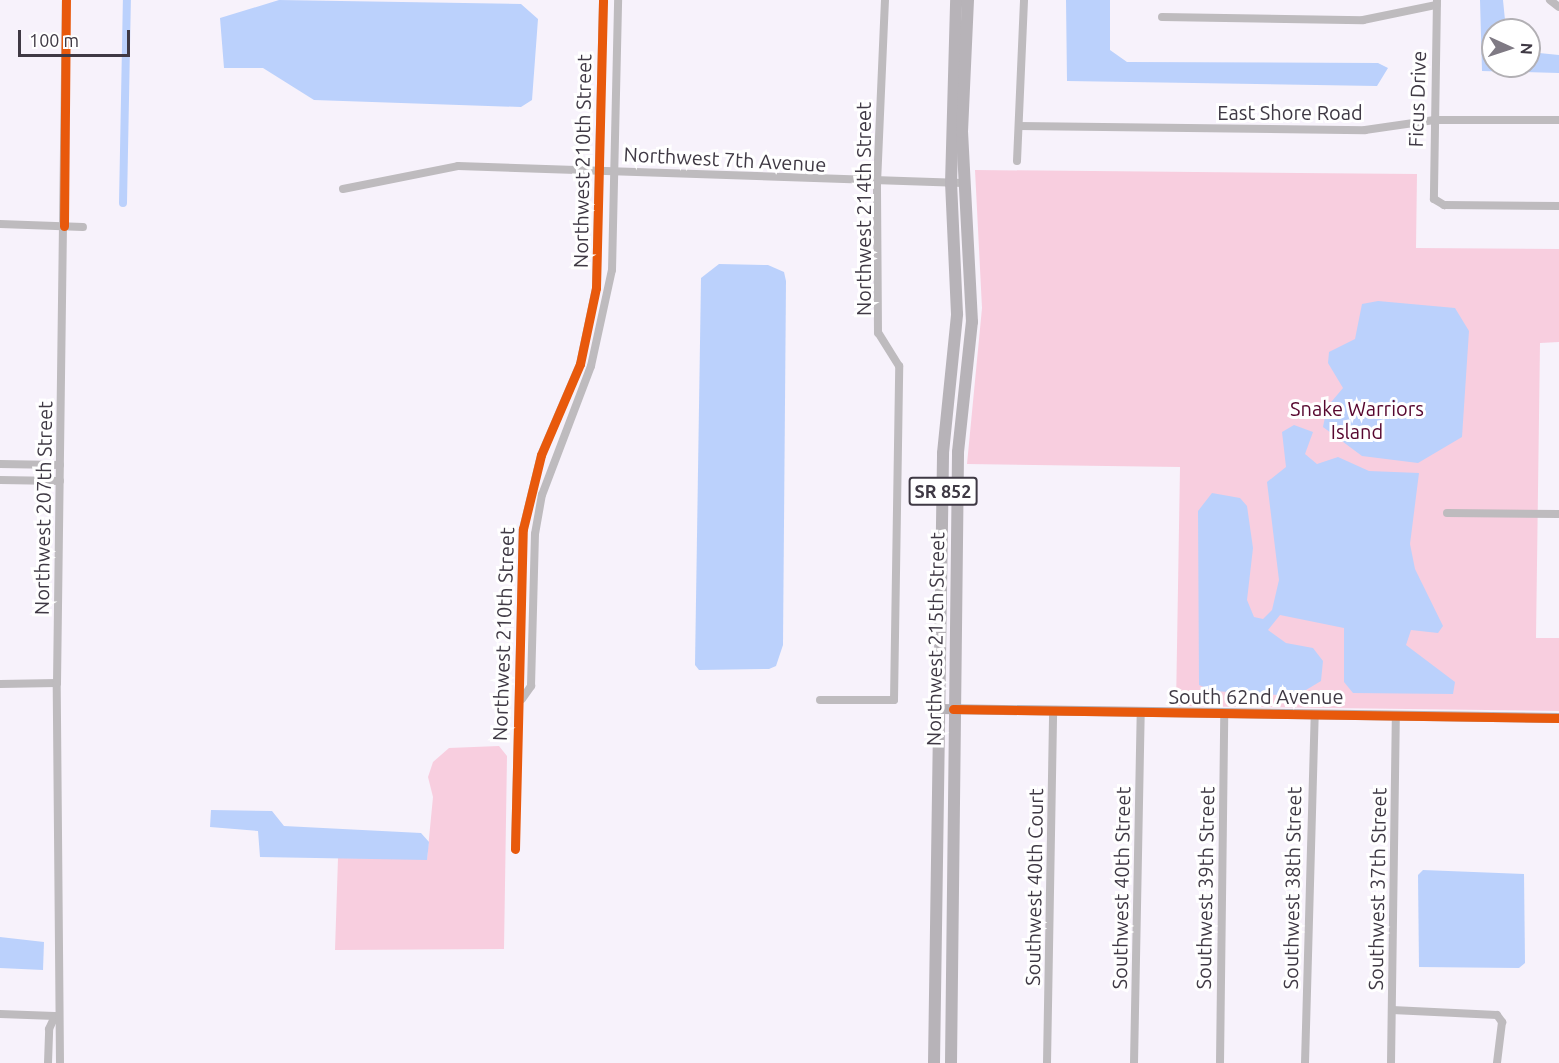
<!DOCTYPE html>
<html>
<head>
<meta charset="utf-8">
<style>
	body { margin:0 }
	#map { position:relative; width:1559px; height:1063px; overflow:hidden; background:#f7f2fb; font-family:Ubuntu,sans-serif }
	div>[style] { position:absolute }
	.green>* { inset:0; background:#f8cedf }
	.water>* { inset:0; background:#bbd1fc }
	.canal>* { height:8px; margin:-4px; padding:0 4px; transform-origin:4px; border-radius:4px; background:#bbd1fc }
	.street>* { height:8px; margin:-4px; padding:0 4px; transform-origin:4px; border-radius:4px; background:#bebbbe }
	.secondary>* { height:10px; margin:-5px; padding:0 5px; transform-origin:5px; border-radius:5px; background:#b4afb4 }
	.primary>* { height:12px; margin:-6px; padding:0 6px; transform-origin:6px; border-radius:6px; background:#b7b3b8 }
	.cycleway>* { height:9px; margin:-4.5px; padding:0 4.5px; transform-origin:4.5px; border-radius:4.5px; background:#e8590c }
	span { translate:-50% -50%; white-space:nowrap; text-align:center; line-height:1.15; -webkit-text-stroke:6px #fff; paint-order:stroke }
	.shield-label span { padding:2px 4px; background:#fff; border:2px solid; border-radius:4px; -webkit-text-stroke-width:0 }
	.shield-label { font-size:18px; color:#3f3944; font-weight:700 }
	.street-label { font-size:20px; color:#3f3944 }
	.park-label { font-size:20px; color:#57072f }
	.north { position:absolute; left:1481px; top:18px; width:60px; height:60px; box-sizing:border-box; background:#fff; border:2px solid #b2b0b4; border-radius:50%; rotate:93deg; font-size:16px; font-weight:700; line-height:24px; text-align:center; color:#3f3944 }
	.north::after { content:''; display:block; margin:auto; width:21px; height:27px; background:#7f7a84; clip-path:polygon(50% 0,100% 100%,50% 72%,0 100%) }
	.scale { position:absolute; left:18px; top:30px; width:112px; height:27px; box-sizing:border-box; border:3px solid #3f3944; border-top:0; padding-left:8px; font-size:18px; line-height:21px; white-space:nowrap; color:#3f3944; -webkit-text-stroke:4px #fff; paint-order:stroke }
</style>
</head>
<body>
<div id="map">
	<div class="green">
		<div style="clip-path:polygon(975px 170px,1417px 174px,1416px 248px,1559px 249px,1559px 342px,1540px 343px,1536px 638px,1559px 638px,1559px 711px,1176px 706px,1180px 467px,967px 464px,982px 308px)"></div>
		<div style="clip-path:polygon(499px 746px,507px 756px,504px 949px,335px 950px,338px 858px,427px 859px,433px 797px,428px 777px,433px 762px,449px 748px)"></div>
	</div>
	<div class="water">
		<div style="clip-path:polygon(279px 0,521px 4px,538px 19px,532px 100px,521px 107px,314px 100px,263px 68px,224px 68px,220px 18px)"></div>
		<div style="clip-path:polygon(1066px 0,1110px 0,1110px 50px,1127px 62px,1378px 63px,1388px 68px,1377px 86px,1067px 81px)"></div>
		<div style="clip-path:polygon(1480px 0,1503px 0,1506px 30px,1493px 30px,1493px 66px,1529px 66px,1529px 52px,1559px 55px,1559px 73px,1482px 71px)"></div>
		<div style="clip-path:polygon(719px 264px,768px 265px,784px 272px,786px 281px,783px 645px,776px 666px,769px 669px,699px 670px,695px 665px,701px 278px)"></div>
		<div style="clip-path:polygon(1378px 301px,1455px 308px,1469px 331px,1462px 437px,1418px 463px,1362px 456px,1323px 427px,1327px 407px,1343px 388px,1328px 363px,1329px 352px,1355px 339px,1362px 304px)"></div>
		<div style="clip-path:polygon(1294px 425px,1313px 432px,1305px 454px,1317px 464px,1338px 457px,1369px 471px,1419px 473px,1410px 544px,1415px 569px,1443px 626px,1438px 633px,1411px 630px,1406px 645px,1455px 682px,1453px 694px,1353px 693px,1344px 682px,1344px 628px,1280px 615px,1268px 630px,1286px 643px,1313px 648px,1323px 661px,1321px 681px,1296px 696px,1213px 691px,1199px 685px,1198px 511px,1212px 493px,1240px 498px,1247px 506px,1253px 548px,1247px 600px,1254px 617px,1263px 619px,1272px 610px,1279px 580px,1267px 482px,1286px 467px,1282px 432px)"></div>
		<div style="clip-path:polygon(211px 810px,272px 811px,284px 826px,421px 833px,429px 842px,427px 860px,260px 857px,258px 831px,210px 827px)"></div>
		<div style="clip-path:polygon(1423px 870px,1524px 874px,1525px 963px,1519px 968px,1419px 967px,1418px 875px)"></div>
		<div style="clip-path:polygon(0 937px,44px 942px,43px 970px,0 968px)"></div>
	</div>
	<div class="canal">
		<div style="left:123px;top:203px;width:203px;rotate:-88.9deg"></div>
	</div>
	<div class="street">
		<div style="left:1437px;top:0;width:199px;rotate:90.9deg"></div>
		<div style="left:1434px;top:199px;width:12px;rotate:31deg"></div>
		<div style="left:1444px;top:205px;width:115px;rotate:0.5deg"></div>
		<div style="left:1550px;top:0;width:11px;rotate:38deg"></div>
		<div style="left:1162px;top:17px;width:201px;rotate:0.9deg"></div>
		<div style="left:1363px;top:20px;width:75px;rotate:-11.6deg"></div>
		<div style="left:1019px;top:126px;width:346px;rotate:0.7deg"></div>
		<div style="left:1365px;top:130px;width:70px;rotate:-8.2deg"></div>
		<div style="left:1434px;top:120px;width:125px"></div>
		<div style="left:1017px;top:161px;width:161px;rotate:-87.5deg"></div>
		<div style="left:343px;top:189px;width:117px;rotate:-11.3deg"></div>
		<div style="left:458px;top:166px;width:505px;rotate:1.93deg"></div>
		<div style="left:0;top:224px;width:83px;rotate:2.1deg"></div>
		<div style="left:0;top:464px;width:60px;rotate:1deg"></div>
		<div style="left:0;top:480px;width:60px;rotate:1deg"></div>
		<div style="left:1447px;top:513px;width:112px;rotate:0.5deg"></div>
		<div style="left:0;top:684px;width:57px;rotate:-1deg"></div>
		<div style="left:522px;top:699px;width:16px;rotate:-55deg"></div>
		<div style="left:531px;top:686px;width:152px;rotate:-88.5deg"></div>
		<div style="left:535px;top:534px;width:40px;rotate:-80deg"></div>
		<div style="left:542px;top:495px;width:138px;rotate:-69.2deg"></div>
		<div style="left:591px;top:366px;width:98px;rotate:-77.7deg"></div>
		<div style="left:612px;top:270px;width:270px;rotate:-88.7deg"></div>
		<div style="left:820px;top:700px;width:74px"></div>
		<div style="left:894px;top:700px;width:334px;rotate:-89.1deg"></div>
		<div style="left:899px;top:366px;width:39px;rotate:-122deg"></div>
		<div style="left:878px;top:333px;width:150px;rotate:-90.4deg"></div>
		<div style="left:877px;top:183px;width:183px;rotate:-87.5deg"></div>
		<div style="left:515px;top:849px;width:320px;rotate:-88.6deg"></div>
		<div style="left:523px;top:529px;width:76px;rotate:-76.3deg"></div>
		<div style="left:541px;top:455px;width:99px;rotate:-66.8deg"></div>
		<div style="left:580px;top:364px;width:78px;rotate:-78.1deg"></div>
		<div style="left:596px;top:288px;width:288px;rotate:-88.6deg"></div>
		<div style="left:1392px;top:1010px;width:105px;rotate:2.7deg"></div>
		<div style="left:1497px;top:1015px;width:9px;rotate:54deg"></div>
		<div style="left:1502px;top:1022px;width:41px;rotate:97deg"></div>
		<div style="left:0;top:1014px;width:55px;rotate:2.1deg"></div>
		<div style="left:48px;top:1063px;width:34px;rotate:-88deg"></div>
		<div style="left:49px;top:1029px;width:14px;rotate:-65deg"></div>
		<div style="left:60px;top:1063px;width:380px;rotate:-90.5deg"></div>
		<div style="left:57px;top:683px;width:683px;rotate:-89.25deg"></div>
		<div style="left:1047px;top:1063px;width:352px;rotate:-89deg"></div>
		<div style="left:1134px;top:1063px;width:350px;rotate:-88.9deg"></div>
		<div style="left:1220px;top:1063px;width:349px;rotate:-89.3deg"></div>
		<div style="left:1305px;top:1063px;width:349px;rotate:-88.4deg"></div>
		<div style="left:1391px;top:1063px;width:348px;rotate:-89.2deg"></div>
	</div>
	<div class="secondary">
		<div style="left:940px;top:709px;width:619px;rotate:0.83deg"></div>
	</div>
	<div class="primary">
		<div style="left:934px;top:1063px;width:610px;rotate:-89.15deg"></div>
		<div style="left:943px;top:453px;width:140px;rotate:-84.2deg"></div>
		<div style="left:957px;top:314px;width:130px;rotate:-92.6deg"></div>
		<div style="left:951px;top:184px;width:184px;rotate:-88.4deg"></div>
		<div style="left:951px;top:1063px;width:611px;rotate:-89.34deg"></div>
		<div style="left:958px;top:452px;width:131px;rotate:-83.9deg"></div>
		<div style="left:972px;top:322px;width:190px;rotate:-93deg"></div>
		<div style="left:962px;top:132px;width:132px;rotate:-87.4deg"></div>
	</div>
	<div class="cycleway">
		<div style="left:64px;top:226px;width:226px;rotate:-89.5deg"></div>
		<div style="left:953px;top:709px;width:606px;rotate:0.85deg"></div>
		<div style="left:515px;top:849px;width:320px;rotate:-88.6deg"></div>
		<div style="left:523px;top:529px;width:76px;rotate:-76.3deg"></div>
		<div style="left:541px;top:455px;width:99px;rotate:-66.8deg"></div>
		<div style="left:580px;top:364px;width:78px;rotate:-78.1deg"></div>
		<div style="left:596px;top:288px;width:288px;rotate:-88.6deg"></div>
	</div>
	<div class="shield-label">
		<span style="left:943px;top:491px">SR 852</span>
	</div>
	<div class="street-label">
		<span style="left:1417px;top:99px;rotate:-88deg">Ficus Drive</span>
		<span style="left:1290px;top:112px">East Shore Road</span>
		<span style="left:725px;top:159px;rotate:3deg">Northwest 7th Avenue</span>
		<span style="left:582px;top:161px;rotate:-89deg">Northwest 210th Street</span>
		<span style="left:863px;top:209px;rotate:-90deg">Northwest 214th Street</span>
		<span style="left:43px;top:508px;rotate:-89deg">Northwest 207th Street</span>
		<span style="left:503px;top:634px;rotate:-88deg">Northwest 210th Street</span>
		<span style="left:935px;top:639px;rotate:-89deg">Northwest 215th Street</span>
		<span style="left:1256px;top:696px">South 62nd Avenue</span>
		<span style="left:1034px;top:887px;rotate:-89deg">Southwest 40th Court</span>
		<span style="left:1121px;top:888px;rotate:-89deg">Southwest 40th Street</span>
		<span style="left:1205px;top:888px;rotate:-89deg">Southwest 39th Street</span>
		<span style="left:1292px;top:888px;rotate:-89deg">Southwest 38th Street</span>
		<span style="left:1377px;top:889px;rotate:-89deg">Southwest 37th Street</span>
	</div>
	<div class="park-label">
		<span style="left:1357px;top:420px">Snake Warriors<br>Island</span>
	</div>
	<div class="north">N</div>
	<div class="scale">100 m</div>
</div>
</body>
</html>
